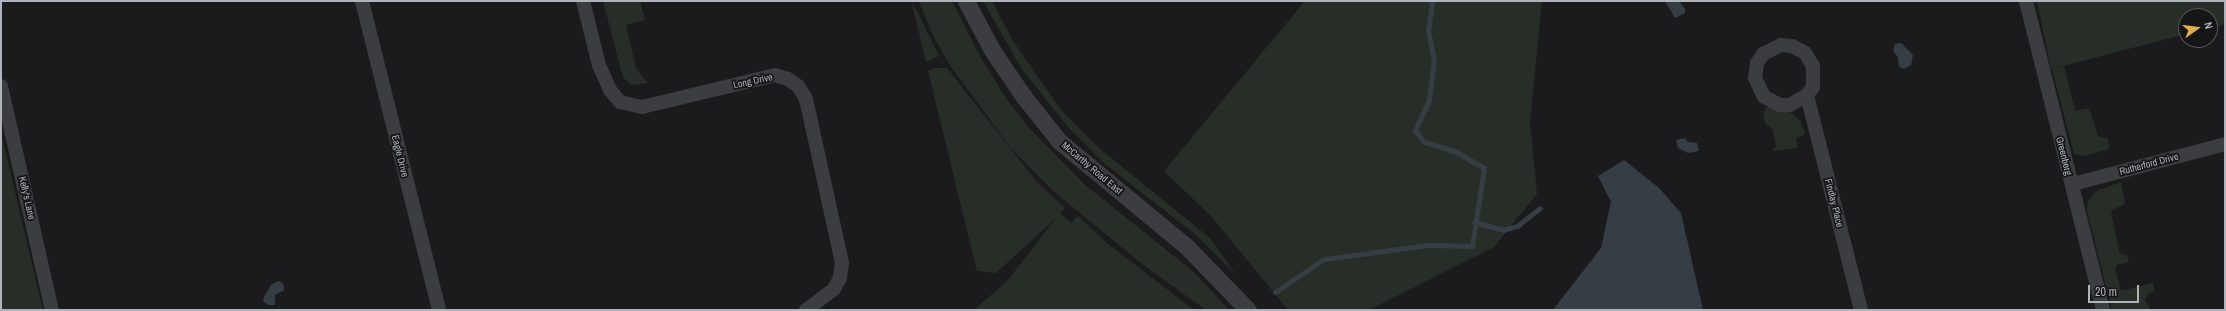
<!DOCTYPE html>
<html>
<head>
<meta charset="utf-8">
<style>
	body { margin:0 }
	#map { position:relative; width:2226px; height:311px; overflow:hidden; background:#1b1b1d; font-family:"Archivo Narrow",sans-serif }
	div>[style] { position:absolute }
	.green>* { inset:0; background:#272e28 }
	.water>* { inset:0; background:#363e45 }
	.stream>* { height:5px; margin:-2.5px; padding:0 2.5px; transform-origin:2.5px; border-radius:2.5px; background:#363e45 }
	.minor>* { height:14px; margin:-7px; padding:0 7px; transform-origin:7px; border-radius:7px; background:#3c3d41 }
	.tertiary>* { height:17px; margin:-8.5px; padding:0 8.5px; transform-origin:8.5px; border-radius:8.5px; background:#3c3d41 }
	span { translate:-50% -50%; white-space:nowrap; text-align:center; line-height:1.15; -webkit-text-stroke:3.5px #161618; paint-order:stroke }
	.street-label { font-size:10px; color:#afb3bb }
	.frame { position:absolute; inset:0; border:2px solid #afb3bb; pointer-events:none }
	.north { position:absolute; left:2178px; top:8px; width:40px; height:40px; box-sizing:border-box; background:#161618; border:1px solid #535559; border-radius:50%; rotate:76deg; font-size:11px; font-weight:700; line-height:16px; text-align:center; color:#afb3bb }
	.north::after { content:''; display:block; margin:auto; width:14px; height:18px; background:#dfae50; clip-path:polygon(50% 0,100% 100%,50% 72%,0 100%) }
	.scale { position:absolute; left:2088px; top:285px; width:51px; height:18px; box-sizing:border-box; border:2px solid #afb3bb; border-top:0; padding-left:5px; font-size:12px; line-height:14px; white-space:nowrap; color:#afb3bb; -webkit-text-stroke:3px #161618; paint-order:stroke }
</style>
</head>
<body>
<div id="map">
	<div class="green">
		<div style="clip-path:polygon(603px 1px,640px 1px,645px 20px,626px 25px,636px 68px,648px 83px,631px 85px,623px 77px)"></div>
		<div style="clip-path:polygon(912px 1px,939px 56px,926px 62px,914px 12px)"></div>
		<div style="clip-path:polygon(919px 1px,952px 1px,982px 60px,1008px 101px,1030px 129px,1084px 184px,1194px 272px,1229px 310px,1206px 310px,1142px 264px,1052px 190px,1010px 147px,951px 67px,932px 34px)"></div>
		<div style="clip-path:polygon(983px 1px,992px 1px,1013px 41px,1061px 110px,1100px 149px,1210px 238px,1236px 275px,1196px 235px,1105px 164px,1067px 126px,1021px 68px)"></div>
		<div style="clip-path:polygon(1305px 1px,1542px 1px,1530px 122px,1537px 194px,1494px 247px,1369px 310px,1288px 310px,1212px 217px,1164px 171px)"></div>
		<div style="clip-path:polygon(2037px 1px,2225px 1px,2225px 24px,2210px 28px,2210px 16px,2186px 16px,2186px 34px,2051px 69px)"></div>
		<div style="clip-path:polygon(2064px 66px,2075px 111px,2089px 108px,2098px 136px,2107px 138px,2110px 149px,2084px 156px,2074px 154px,2052px 69px)"></div>
		<div style="clip-path:polygon(934px 68px,947px 68px,1037px 182px,1065px 208px,1060px 214px,1071px 223px,1078px 216px,1108px 244px,1194px 310px,974px 310px,1007px 281px,1057px 217px,996px 273px,977px 271px,928px 71px)"></div>
		<div style="clip-path:polygon(1766px 107px,1788px 111px,1800px 120px,1805px 134px,1796px 138px,1798px 148px,1773px 151px,1776px 146px,1773px 131px,1770px 126px,1766px 125px,1763px 115px)"></div>
		<div style="clip-path:polygon(1px 133px,43px 310px,1px 310px)"></div>
		<div style="clip-path:polygon(2121px 182px,2125px 204px,2112px 210px,2111px 213px,2120px 254px,2127px 255px,2129px 262px,2117px 265px,2115px 269px,2121px 291px,2153px 283px,2155px 291px,2148px 294px,2145px 299px,2150px 310px,2112px 310px,2087px 210px,2088px 201px,2096px 191px)"></div>
	</div>
	<div class="water">
		<div style="clip-path:polygon(1665px 1px,1679px 1px,1685px 9px,1685px 13px,1675px 18px)"></div>
		<div style="clip-path:polygon(1901px 43px,1913px 55px,1911px 65px,1904px 69px,1899px 67px,1898px 57px,1893px 51px,1895px 44px)"></div>
		<div style="clip-path:polygon(1685px 138px,1688px 142px,1697px 143px,1699px 151px,1688px 153px,1678px 148px,1676px 140px)"></div>
		<div style="clip-path:polygon(1624px 160px,1659px 188px,1681px 213px,1703px 310px,1553px 310px,1601px 248px,1611px 202px,1598px 176px)"></div>
		<div style="clip-path:polygon(278px 281px,283px 283px,284px 290px,275px 295px,275px 305px,268px 305px,263px 301px,264px 297px,271px 285px)"></div>
	</div>
	<div class="stream">
		<div style="left:1474px;top:222px;width:30px;rotate:15deg"></div>
		<div style="left:1503px;top:230px;width:15px;rotate:-16deg"></div>
		<div style="left:1517px;top:226px;width:29px;rotate:-38deg"></div>
		<div style="left:1275px;top:292px;width:59px;rotate:-34deg"></div>
		<div style="left:1324px;top:259px;width:105px;rotate:-7.7deg"></div>
		<div style="left:1428px;top:245px;width:44px;rotate:1.3deg"></div>
		<div style="left:1472px;top:246px;width:79px;rotate:-81.3deg"></div>
		<div style="left:1484px;top:168px;width:34px;rotate:-150deg"></div>
		<div style="left:1454px;top:151px;width:31px;rotate:-163deg"></div>
		<div style="left:1424px;top:142px;width:15px;rotate:-127deg"></div>
		<div style="left:1415px;top:130px;width:33px;rotate:-65deg"></div>
		<div style="left:1429px;top:100px;width:39px;rotate:-83deg"></div>
		<div style="left:1434px;top:61px;width:31px;rotate:-101deg"></div>
		<div style="left:1428px;top:31px;width:30px;rotate:-82deg"></div>
	</div>
	<div class="minor">
		<div style="left:362px;top:1px;width:318px;rotate:76deg"></div>
		<div style="left:583px;top:1px;width:66px;rotate:76deg"></div>
		<div style="left:599px;top:65px;width:27px;rotate:66deg"></div>
		<div style="left:610px;top:90px;width:16px;rotate:50deg"></div>
		<div style="left:620px;top:102px;width:23px;rotate:13deg"></div>
		<div style="left:642px;top:107px;width:137px;rotate:-13.5deg"></div>
		<div style="left:775px;top:75px;width:14px;rotate:17deg"></div>
		<div style="left:788px;top:79px;width:12px;rotate:35deg"></div>
		<div style="left:798px;top:86px;width:15px;rotate:58deg"></div>
		<div style="left:806px;top:99px;width:168px;rotate:77.6deg"></div>
		<div style="left:842px;top:263px;width:15px;rotate:98deg"></div>
		<div style="left:840px;top:278px;width:13px;rotate:119deg"></div>
		<div style="left:834px;top:289px;width:35px;rotate:143deg"></div>
		<div style="left:2026px;top:1px;width:318px;rotate:76deg"></div>
		<div style="left:1px;top:86px;width:230px;rotate:77.2deg"></div>
		<div style="left:1807px;top:95px;width:20px;rotate:150deg"></div>
		<div style="left:1790px;top:105px;width:10px;rotate:180deg"></div>
		<div style="left:1780px;top:105px;width:18px;rotate:-153deg"></div>
		<div style="left:1764px;top:97px;width:21px;rotate:-115deg"></div>
		<div style="left:1755px;top:78px;width:15px;rotate:-82deg"></div>
		<div style="left:1757px;top:63px;width:11px;rotate:-56deg"></div>
		<div style="left:1763px;top:54px;width:20px;rotate:-27deg"></div>
		<div style="left:1781px;top:45px;width:11px;rotate:5deg"></div>
		<div style="left:1792px;top:46px;width:15px;rotate:28deg"></div>
		<div style="left:1805px;top:53px;width:15px;rotate:58deg"></div>
		<div style="left:1813px;top:66px;width:21px;rotate:90deg"></div>
		<div style="left:1813px;top:87px;width:10px;rotate:127deg"></div>
		<div style="left:1807px;top:95px;width:222px;rotate:75.9deg"></div>
		<div style="left:2073px;top:184px;width:157px;rotate:-14.7deg"></div>
	</div>
	<div class="tertiary">
		<div style="left:966px;top:1px;width:55px;rotate:62deg"></div>
		<div style="left:992px;top:50px;width:57px;rotate:55.8deg"></div>
		<div style="left:1024px;top:97px;width:56px;rotate:51.5deg"></div>
		<div style="left:1059px;top:141px;width:165px;rotate:39.6deg"></div>
		<div style="left:1186px;top:246px;width:89px;rotate:45.9deg"></div>
	</div>
	<div class="street-label">
		<span style="left:753px;top:81px;rotate:-12deg">Long Drive</span>
		<span style="left:400px;top:156px;rotate:76deg">Eagle Drive</span>
		<span style="left:2064px;top:156px;rotate:76deg">Greenberg</span>
		<span style="left:2149px;top:164px;rotate:-15deg">Rutherford Drive</span>
		<span style="left:1092px;top:168px;rotate:40deg">McCarthy Road East</span>
		<span style="left:27px;top:198px;rotate:77deg">Kelly's Lane</span>
		<span style="left:1834px;top:203px;rotate:76deg">Findlay Place</span>
	</div>
	<div class="frame"></div>
	<div class="north">N</div>
	<div class="scale">20 m</div>
</div>
</body>
</html>
